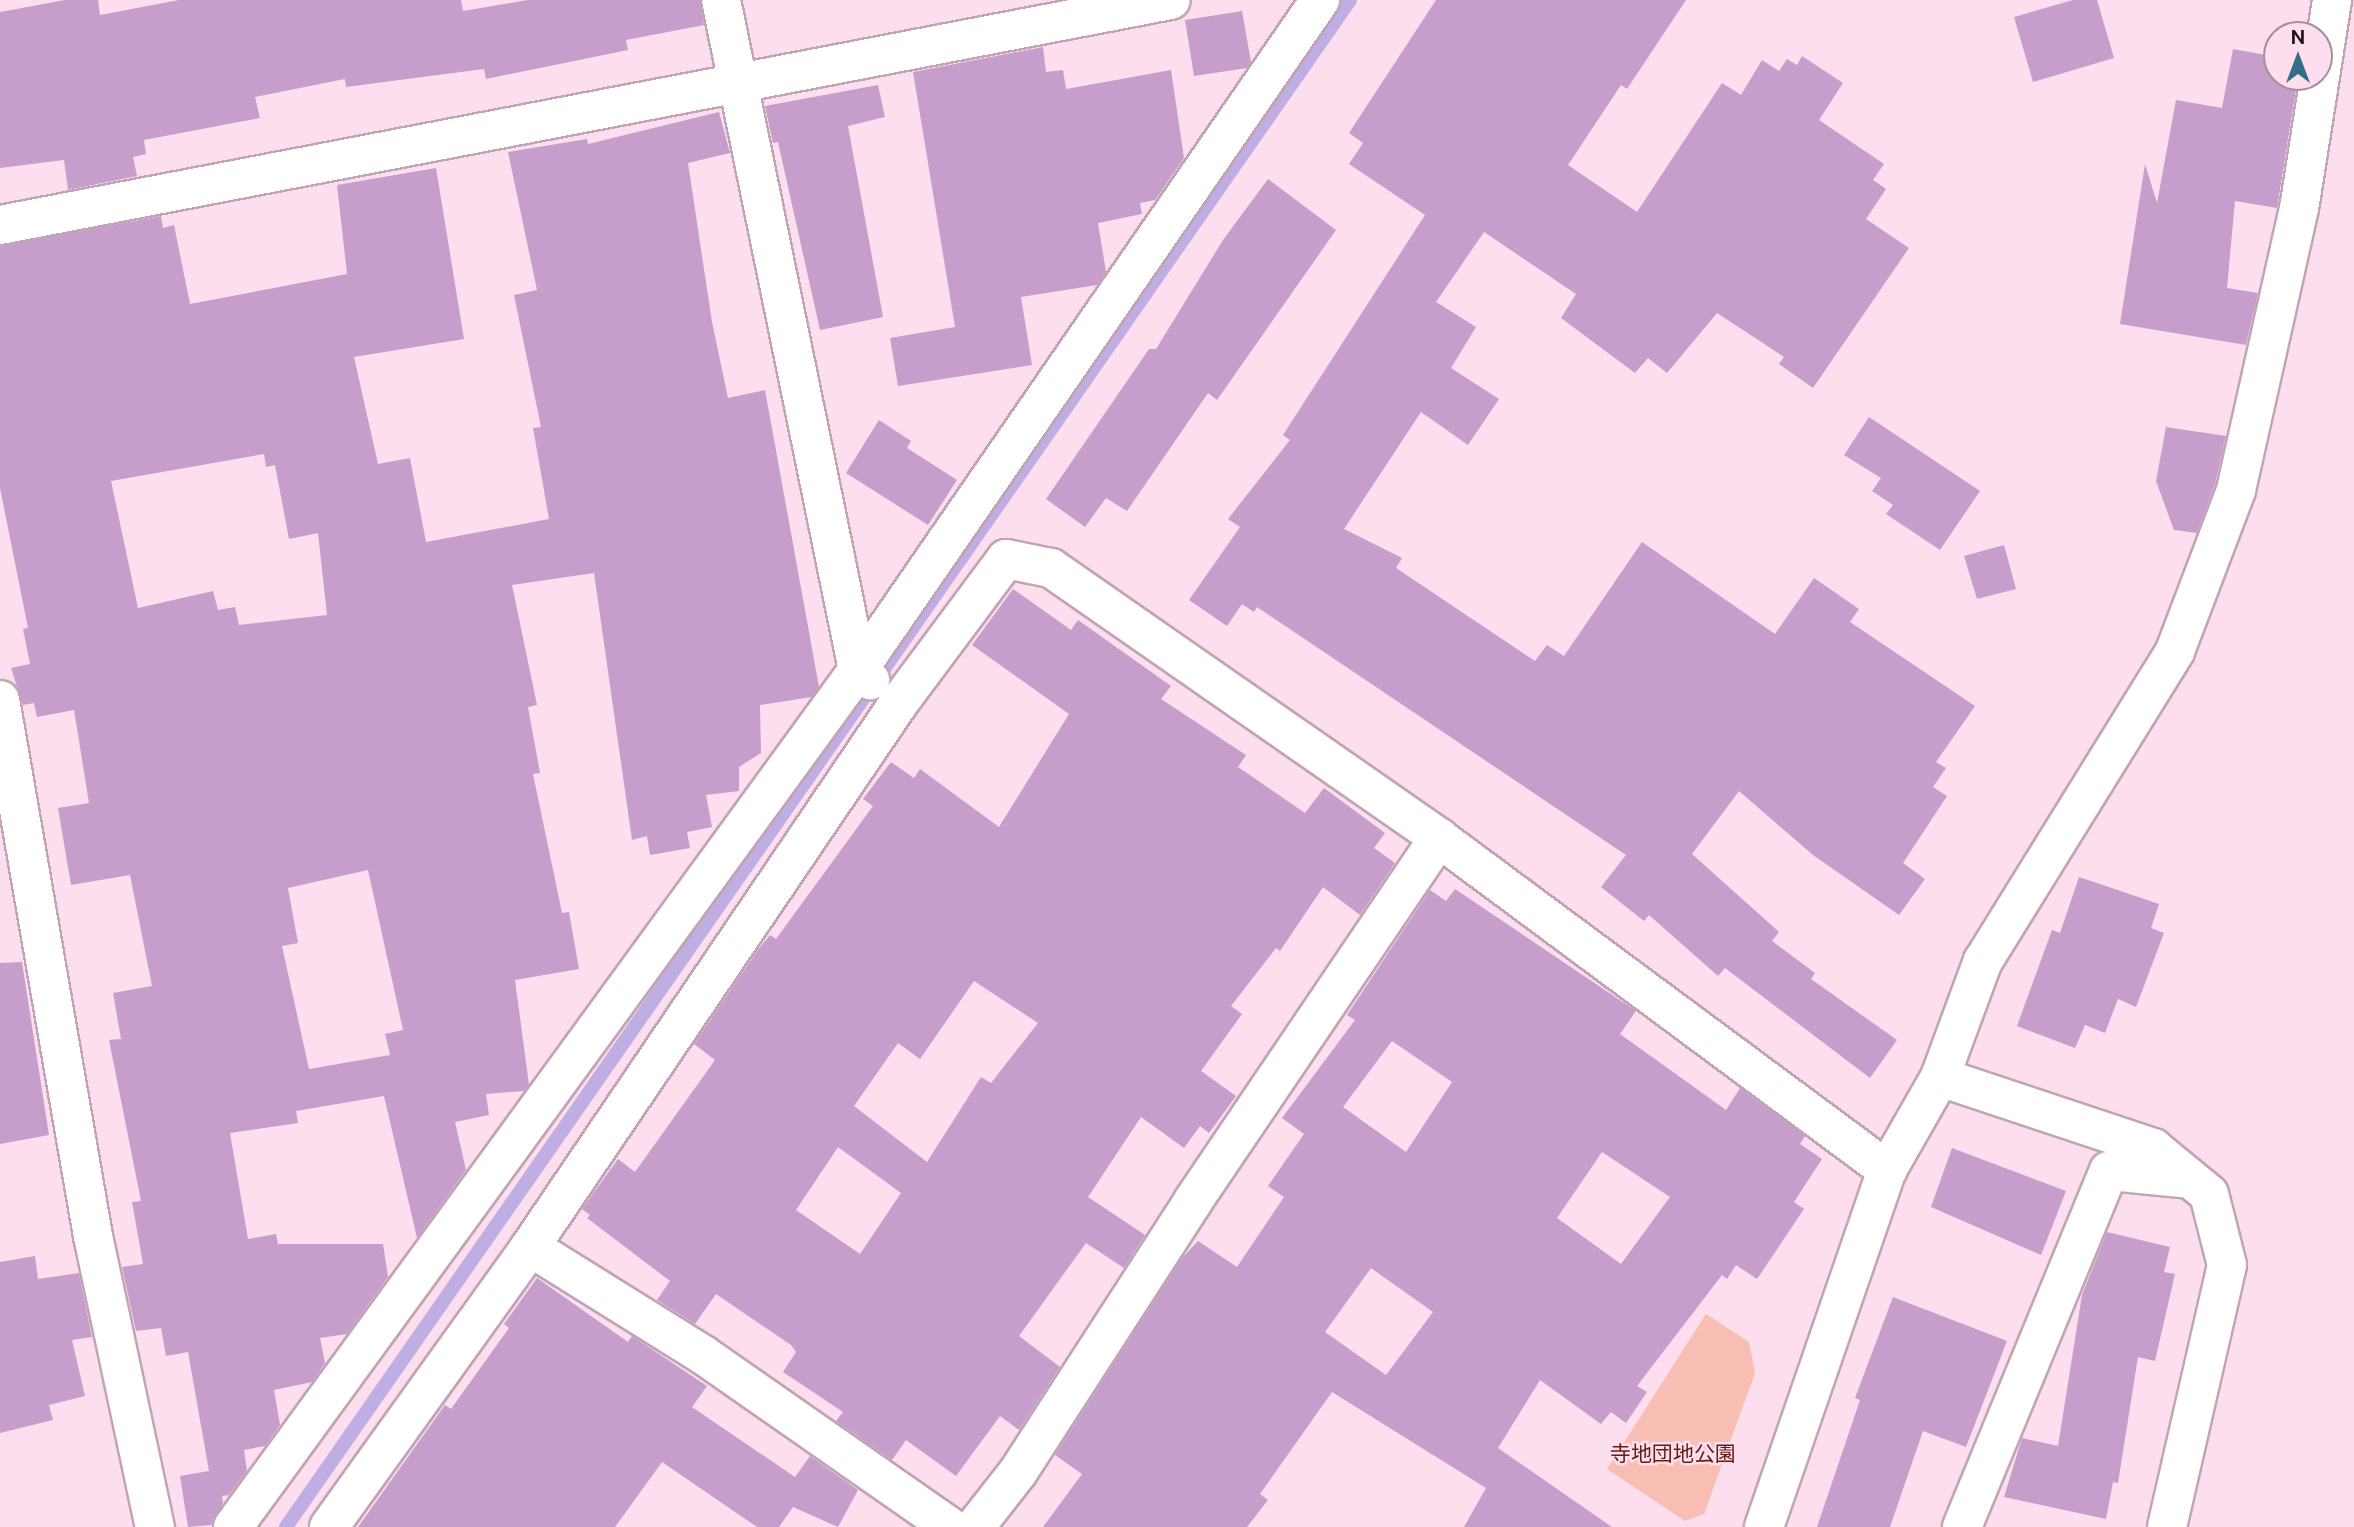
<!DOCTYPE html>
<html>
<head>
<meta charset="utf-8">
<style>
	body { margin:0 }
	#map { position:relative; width:2354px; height:1527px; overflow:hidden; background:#fddeee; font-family:"Public Sans","Noto Sans JP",sans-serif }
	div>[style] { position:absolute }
	.green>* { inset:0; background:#f9beb3 }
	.stream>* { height:14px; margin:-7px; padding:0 7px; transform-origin:7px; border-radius:7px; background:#bfaee4 }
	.building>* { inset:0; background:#c59ecc }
	.roads { filter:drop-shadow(2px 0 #c2a4b4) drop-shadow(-2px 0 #c2a4b4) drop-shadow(0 2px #c2a4b4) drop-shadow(0 -2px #c2a4b4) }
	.minor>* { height:38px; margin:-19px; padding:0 19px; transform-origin:19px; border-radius:19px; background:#fff }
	span { translate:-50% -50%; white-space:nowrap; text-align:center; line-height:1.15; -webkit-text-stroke:5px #fddeee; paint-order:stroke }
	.park-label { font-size:21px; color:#641b10 }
	.north { position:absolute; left:2263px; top:21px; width:70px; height:70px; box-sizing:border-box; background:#fddeee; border:2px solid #a58e9a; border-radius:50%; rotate:0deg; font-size:19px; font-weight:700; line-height:28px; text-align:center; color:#21161c }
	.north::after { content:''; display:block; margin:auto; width:24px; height:32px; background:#346d86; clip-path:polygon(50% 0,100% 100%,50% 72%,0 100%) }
</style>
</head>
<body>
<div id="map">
	<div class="green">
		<div style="clip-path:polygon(1706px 1314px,1749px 1342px,1755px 1373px,1704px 1514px,1685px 1521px,1607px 1469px)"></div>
	</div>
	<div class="stream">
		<div style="left:286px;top:1527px;width:1861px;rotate:-55.13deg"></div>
	</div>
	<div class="building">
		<div style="clip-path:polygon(65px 0,98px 0,100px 15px,179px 0,461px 0,463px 11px,528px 0,700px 0,704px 25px,626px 40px,628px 50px,486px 79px,484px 69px,346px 87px,345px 79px,255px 97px,260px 118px,144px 140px,146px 154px,133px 157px,137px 176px,68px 190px,64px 160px,0 168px,0 12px)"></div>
		<div style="clip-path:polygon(1436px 0,1686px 0,1627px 89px,1621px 85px,1568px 165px,1637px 212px,1722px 83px,1741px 95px,1762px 60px,1779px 71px,1787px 59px,1797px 65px,1802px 56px,1843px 83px,1819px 120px,1884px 164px,1873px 180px,1886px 189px,1866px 219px,1909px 248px,1813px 388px,1779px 364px,1784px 357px,1717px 313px,1667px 373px,1648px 358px,1635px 373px,1561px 318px,1576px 294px,1484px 232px,1436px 302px,1476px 327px,1451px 368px,1499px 399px,1468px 445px,1421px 412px,1344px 529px,1402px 558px,1396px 568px,1535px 661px,1547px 645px,1564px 656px,1642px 542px,1775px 634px,1814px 578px,1859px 609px,1850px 622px,1975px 706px,1936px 762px,1946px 768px,1933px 787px,1947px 796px,1903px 863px,1925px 879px,1899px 915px,1813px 855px,1739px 791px,1692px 854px,1779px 932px,1772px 941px,1815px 973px,1811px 979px,1897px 1040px,1870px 1078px,1725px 968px,1718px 976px,1649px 915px,1644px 921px,1601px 887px,1626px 855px,1257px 607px,1254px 612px,1242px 604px,1227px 626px,1189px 600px,1240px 527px,1228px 519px,1290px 440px,1283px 435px,1425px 215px,1349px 164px,1363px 143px,1349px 133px)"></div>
		<div style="clip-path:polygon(2073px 0,2097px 0,2114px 58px,2033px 82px,2014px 17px)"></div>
		<div style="clip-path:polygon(1242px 11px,1251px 62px,1247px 68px,1194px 76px,1185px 20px)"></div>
		<div style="clip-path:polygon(1043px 47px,1046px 72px,1063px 70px,1066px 89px,1171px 70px,1184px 158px,1155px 200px,1140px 203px,1142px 214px,1098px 223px,1106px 272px,1097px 285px,1021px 297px,1032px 365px,898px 386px,890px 338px,955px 327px,913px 72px)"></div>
		<div style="clip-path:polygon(2233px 49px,2277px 57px,2277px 77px,2298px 77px,2277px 208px,2235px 201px,2227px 288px,2258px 293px,2246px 345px,2120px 324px,2145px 164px,2157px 203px,2176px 100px,2222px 108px)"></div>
		<div style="clip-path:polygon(878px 85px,885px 117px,848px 126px,883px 317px,820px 330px,778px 142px,773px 143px,765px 106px)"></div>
		<div style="clip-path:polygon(evenodd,719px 112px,730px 153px,688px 163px,712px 322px,728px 398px,765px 390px,819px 687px,812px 697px,760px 705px,761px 753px,739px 767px,739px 791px,706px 795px,712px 827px,687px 832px,690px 848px,650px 855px,647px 836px,632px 840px,594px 573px,512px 585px,537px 705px,528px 707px,540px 773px,533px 774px,562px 913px,569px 912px,579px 969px,515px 980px,529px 1085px,524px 1091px,486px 1094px,489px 1115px,455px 1122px,466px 1170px,417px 1238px,384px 1096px,296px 1111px,298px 1123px,230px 1133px,248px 1239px,276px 1234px,278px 1244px,383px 1244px,388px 1277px,347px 1334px,320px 1338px,325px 1363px,312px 1382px,274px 1390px,280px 1425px,265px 1446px,244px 1450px,247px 1471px,229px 1495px,222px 1496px,223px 1503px,211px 1525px,188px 1527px,180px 1476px,209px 1471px,188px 1352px,166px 1356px,161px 1328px,136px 1331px,122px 1267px,143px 1264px,132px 1202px,141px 1201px,109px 1040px,121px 1039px,113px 993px,152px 986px,130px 875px,71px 885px,58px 808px,89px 803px,74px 710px,37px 717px,34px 703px,23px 705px,11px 668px,30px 664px,23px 629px,28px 628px,0 488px,0 246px,161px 216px,163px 228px,174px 225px,190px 304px,347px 274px,337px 185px,436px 168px,464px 339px,354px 357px,378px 464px,410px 458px,426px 542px,549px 519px,533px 428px,541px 427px,514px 295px,537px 290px,508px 152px,587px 139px,588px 144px,719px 112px,264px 454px,266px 467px,275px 465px,289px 539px,318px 533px,327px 615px,239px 625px,235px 607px,218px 610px,213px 591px,138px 608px,111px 481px,264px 454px,719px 112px,368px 870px,403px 1030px,385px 1034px,390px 1055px,309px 1069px,282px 946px,298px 943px,288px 888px,368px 870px)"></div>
		<div style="clip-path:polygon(1268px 179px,1336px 230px,1217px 400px,1208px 393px,1127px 511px,1106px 498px,1085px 527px,1046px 499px,1149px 349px,1156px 349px,1223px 240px)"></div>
		<div style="clip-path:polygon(1869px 417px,1980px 491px,1940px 550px,1886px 514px,1893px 505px,1872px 491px,1881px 478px,1844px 455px)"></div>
		<div style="clip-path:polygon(879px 420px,911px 441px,907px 448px,957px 480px,928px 525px,846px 473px)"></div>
		<div style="clip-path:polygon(2166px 427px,2226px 436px,2215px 484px,2197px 533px,2174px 530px,2156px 481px)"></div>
		<div style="clip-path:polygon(2004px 545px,2016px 589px,1977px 599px,1964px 556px)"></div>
		<div style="clip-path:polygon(evenodd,1013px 589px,1071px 630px,1078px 620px,1171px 686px,1161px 699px,1246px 755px,1238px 767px,1305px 813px,1324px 788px,1385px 833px,1374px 848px,1395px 863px,1360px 915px,1323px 887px,1280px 951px,1276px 948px,1231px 1006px,1242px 1014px,1201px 1071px,1236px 1096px,1209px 1133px,1200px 1126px,1184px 1148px,1141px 1117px,1088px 1197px,1145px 1235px,1124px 1268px,1086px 1243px,1019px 1336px,1060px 1367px,1019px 1430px,1000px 1416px,956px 1476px,906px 1440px,892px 1460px,836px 1421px,843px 1412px,783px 1372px,796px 1352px,791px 1345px,716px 1294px,695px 1324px,657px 1300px,670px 1281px,587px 1218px,590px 1215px,582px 1209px,618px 1159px,635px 1172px,715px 1060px,694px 1044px,758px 950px,770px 935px,776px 939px,873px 806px,863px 799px,891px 762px,914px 778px,920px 769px,999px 827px,1069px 714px,972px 645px,1013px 589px,974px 981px,1038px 1023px,991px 1083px,981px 1077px,927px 1162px,854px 1106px,898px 1043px,920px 1059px,974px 981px,1013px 589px,838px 1147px,901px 1193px,860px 1254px,796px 1210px,838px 1147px)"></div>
		<div style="clip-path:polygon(2079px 877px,2159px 904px,2151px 928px,2164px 933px,2136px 1007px,2118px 999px,2105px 1033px,2085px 1025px,2075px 1048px,2017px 1026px,2052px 930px,2060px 933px)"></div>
		<div style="clip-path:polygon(evenodd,1455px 889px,1636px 1011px,1620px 1034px,1726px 1110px,1740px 1088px,1805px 1136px,1800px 1144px,1822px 1159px,1794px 1202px,1804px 1209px,1757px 1279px,1736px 1265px,1727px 1279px,1722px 1275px,1637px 1386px,1647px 1392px,1626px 1423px,1611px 1412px,1601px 1424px,1540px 1380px,1498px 1448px,1612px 1527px,1464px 1527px,1486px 1488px,1332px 1392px,1260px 1494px,1268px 1500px,1247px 1527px,1043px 1527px,1082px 1474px,1055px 1455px,1182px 1258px,1198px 1241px,1237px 1267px,1284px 1197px,1268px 1186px,1304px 1134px,1282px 1118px,1355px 1020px,1347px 1015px,1430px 890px,1446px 901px,1455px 889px,1392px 1041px,1452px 1082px,1406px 1152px,1343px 1107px,1392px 1041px,1455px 889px,1602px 1152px,1670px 1197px,1621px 1264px,1557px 1218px,1602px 1152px,1455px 889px,1371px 1268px,1433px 1312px,1386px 1375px,1325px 1332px,1371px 1268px)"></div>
		<div style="clip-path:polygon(22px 962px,49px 1135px,0 1144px,0 963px)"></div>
		<div style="clip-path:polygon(1952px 1148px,2066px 1191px,2041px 1255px,1931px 1207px)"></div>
		<div style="clip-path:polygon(2107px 1232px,2170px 1247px,2164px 1272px,2175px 1274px,2155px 1361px,2138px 1357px,2118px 1483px,2113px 1482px,2106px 1519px,2004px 1497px,2022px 1438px,2058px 1446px,2082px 1295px)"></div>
		<div style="clip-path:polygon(35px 1256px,38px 1279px,79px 1273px,92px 1337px,72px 1340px,85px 1396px,49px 1405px,53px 1420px,0 1433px,0 1262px)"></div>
		<div style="clip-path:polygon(537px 1278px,628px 1342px,632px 1336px,707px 1386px,692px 1407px,795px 1477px,810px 1456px,858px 1490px,838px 1527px,793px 1507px,779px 1527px,757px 1527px,662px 1462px,615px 1527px,358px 1527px,445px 1405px,451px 1409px,509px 1328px,504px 1324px)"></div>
		<div style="clip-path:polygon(1893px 1297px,2007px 1341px,1966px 1447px,1923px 1431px,1890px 1527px,1817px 1527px,1860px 1400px,1855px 1398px)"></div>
	</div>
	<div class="roads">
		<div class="minor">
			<div style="left:721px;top:0;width:684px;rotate:78.44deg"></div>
			<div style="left:858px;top:670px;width:16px;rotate:40deg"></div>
			<div style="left:0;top:225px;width:1192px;rotate:-10.88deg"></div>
			<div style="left:0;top:700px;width:544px;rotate:80.16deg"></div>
			<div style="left:93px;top:1236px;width:298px;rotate:78deg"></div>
			<div style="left:1940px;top:1077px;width:225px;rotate:18.4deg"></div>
			<div style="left:2153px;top:1148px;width:72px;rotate:39.4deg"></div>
			<div style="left:2209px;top:1194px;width:73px;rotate:75.8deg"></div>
			<div style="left:2227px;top:1265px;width:269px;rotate:102.9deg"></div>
			<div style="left:530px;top:1247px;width:203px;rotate:31.9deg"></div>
			<div style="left:702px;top:1354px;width:302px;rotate:34.9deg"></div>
			<div style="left:233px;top:1527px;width:1061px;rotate:-53.9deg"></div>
			<div style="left:858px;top:670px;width:814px;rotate:-55.41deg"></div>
			<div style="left:329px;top:1527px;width:345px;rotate:-54.3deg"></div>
			<div style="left:530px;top:1247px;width:656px;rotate:-55.87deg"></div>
			<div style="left:898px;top:704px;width:181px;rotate:-53.3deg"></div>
			<div style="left:1006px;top:559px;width:46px;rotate:11.3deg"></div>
			<div style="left:1051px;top:568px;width:473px;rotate:34.8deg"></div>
			<div style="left:1439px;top:838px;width:558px;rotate:36.54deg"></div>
			<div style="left:975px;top:1527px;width:70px;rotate:-52deg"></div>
			<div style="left:1018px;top:1472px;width:323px;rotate:-57.1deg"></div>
			<div style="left:1193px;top:1201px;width:439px;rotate:-55.9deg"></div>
			<div style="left:1764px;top:1527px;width:378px;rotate:-71deg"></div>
			<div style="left:1887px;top:1170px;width:107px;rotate:-60.3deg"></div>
			<div style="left:1940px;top:1077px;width:124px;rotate:-69.7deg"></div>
			<div style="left:1983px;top:961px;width:365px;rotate:-58.2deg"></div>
			<div style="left:2175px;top:651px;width:172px;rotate:-69.2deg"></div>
			<div style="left:2236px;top:490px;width:288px;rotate:-77.4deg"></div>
			<div style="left:2299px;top:209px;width:212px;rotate:-81deg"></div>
			<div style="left:1962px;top:1527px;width:385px;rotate:-67.6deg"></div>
			<div style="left:2109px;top:1171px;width:81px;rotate:5.6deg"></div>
		</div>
	</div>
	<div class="park-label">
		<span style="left:1673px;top:1454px">寺地団地公園</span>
	</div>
	<div class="north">N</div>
</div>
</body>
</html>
